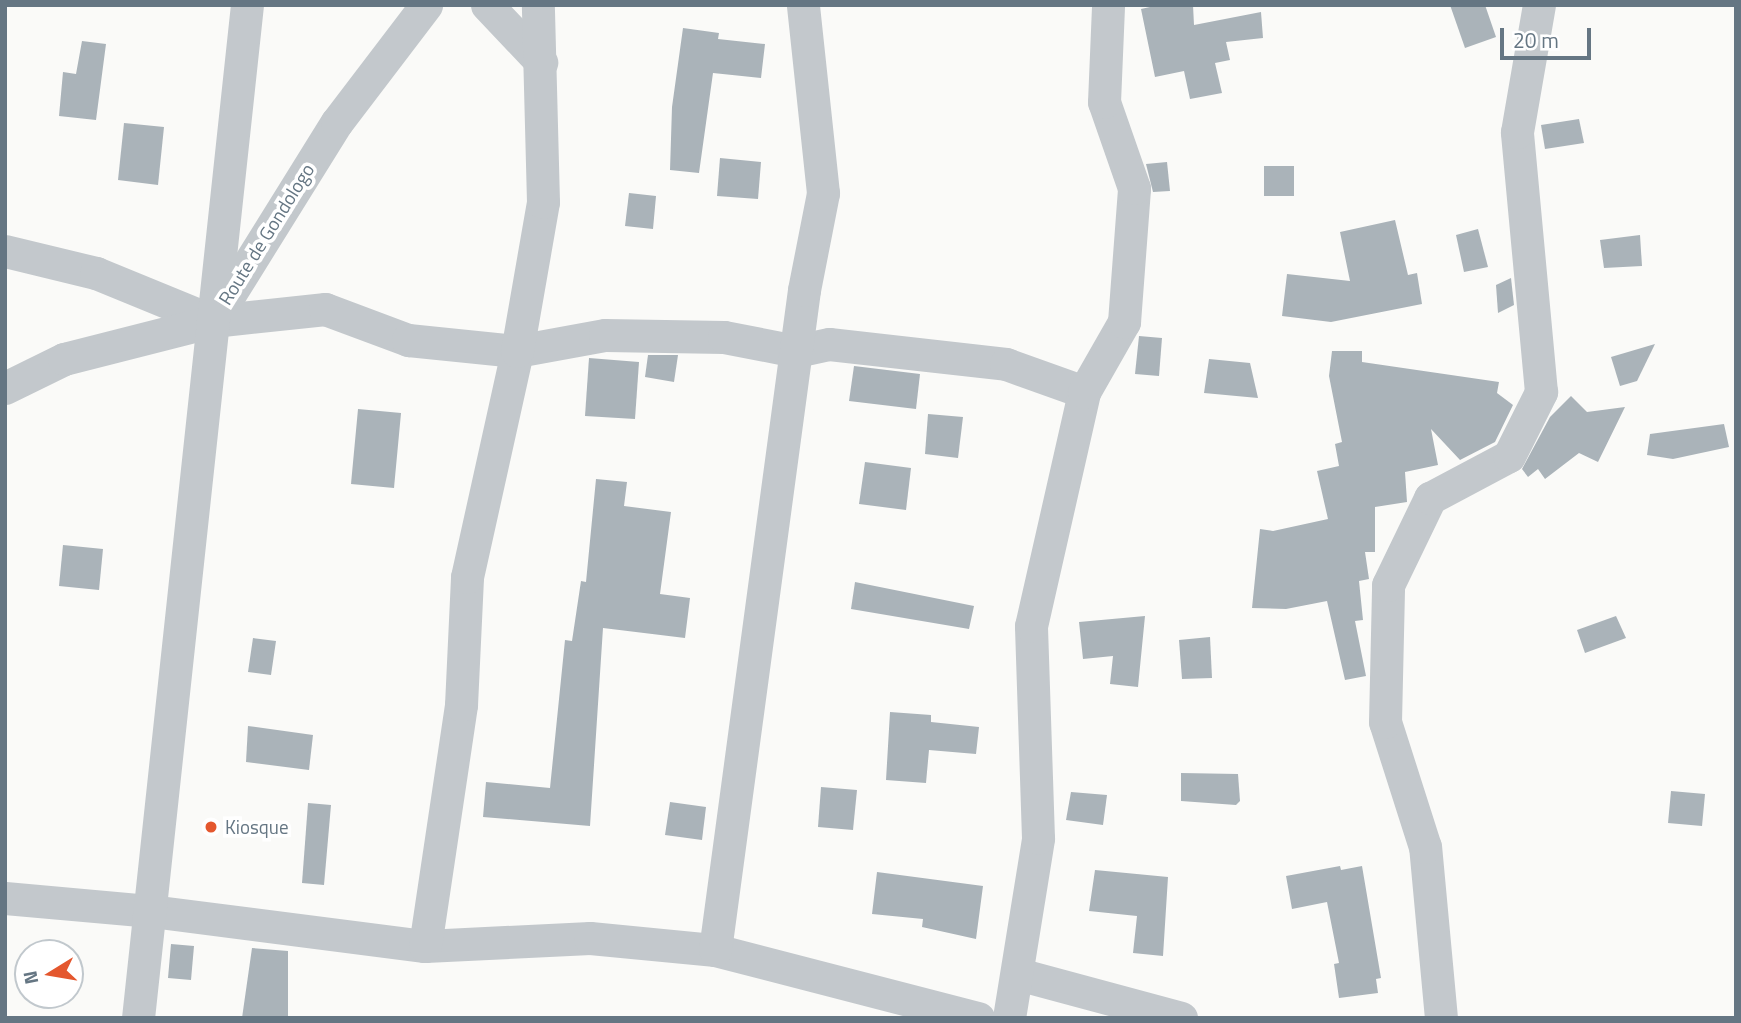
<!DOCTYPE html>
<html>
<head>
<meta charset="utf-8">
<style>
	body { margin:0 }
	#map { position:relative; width:1741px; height:1023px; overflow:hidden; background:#fafaf8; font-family:"Titillium Web",sans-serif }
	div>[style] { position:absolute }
	.building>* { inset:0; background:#aab3b9 }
	.street>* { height:33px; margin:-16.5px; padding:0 16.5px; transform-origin:16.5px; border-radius:16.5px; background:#c3c8cc }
	.dots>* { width:19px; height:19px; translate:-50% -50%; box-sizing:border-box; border:4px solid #fff; border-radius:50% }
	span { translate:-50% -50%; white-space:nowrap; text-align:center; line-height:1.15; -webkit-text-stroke:7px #fff; paint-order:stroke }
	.street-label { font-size:19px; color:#657683 }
	.poi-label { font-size:19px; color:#657683 }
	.left { translate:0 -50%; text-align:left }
	.frame { position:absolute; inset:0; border:7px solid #657683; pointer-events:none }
	.north { position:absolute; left:14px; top:939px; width:70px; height:70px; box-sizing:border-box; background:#fff; border:2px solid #c1c8cd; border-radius:50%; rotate:259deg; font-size:19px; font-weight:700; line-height:28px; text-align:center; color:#657683 }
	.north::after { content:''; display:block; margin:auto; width:24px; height:32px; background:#e4572e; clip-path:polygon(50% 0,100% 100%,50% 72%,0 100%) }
	.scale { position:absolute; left:1500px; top:28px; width:91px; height:32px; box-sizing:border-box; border:4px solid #657683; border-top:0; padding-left:9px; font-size:21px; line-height:24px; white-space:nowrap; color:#657683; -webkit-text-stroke:5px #fff; paint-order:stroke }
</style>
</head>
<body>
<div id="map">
	<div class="building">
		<div style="clip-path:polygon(1159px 5px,1193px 5px,1194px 25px,1261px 12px,1263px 38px,1226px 42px,1230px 60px,1215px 63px,1222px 93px,1190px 99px,1184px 71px,1155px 77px,1141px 9px)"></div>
		<div style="clip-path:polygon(1450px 5px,1485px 5px,1496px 37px,1465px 48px)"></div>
		<div style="clip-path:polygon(683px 28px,719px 33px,718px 39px,765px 44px,761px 78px,713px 73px,699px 173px,670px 170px,672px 107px)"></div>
		<div style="clip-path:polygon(82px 41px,106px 44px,96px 120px,59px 116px,63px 72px,76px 74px)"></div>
		<div style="clip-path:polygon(1579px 119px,1584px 143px,1545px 149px,1541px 125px)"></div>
		<div style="clip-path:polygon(124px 123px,164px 127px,158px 185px,118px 180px)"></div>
		<div style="clip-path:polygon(720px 158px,761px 162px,758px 199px,717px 196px)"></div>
		<div style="clip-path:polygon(1167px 162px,1170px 191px,1153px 192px,1146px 164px)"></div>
		<div style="clip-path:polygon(1264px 166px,1294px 166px,1294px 196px,1264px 196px)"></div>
		<div style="clip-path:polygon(629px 193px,656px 196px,653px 229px,625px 226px)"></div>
		<div style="clip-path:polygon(1395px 220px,1408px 275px,1417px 273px,1422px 304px,1331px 322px,1282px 316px,1287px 274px,1350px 281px,1340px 232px)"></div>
		<div style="clip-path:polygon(1478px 229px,1488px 267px,1464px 272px,1456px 235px)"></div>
		<div style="clip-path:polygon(1640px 235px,1642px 266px,1604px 268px,1600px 240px)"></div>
		<div style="clip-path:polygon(1511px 278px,1514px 305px,1498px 313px,1496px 285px)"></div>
		<div style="clip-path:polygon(1139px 336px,1162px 338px,1159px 376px,1135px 374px)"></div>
		<div style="clip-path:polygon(1655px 344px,1637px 381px,1620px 386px,1611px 357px)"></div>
		<div style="clip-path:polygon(1332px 351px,1362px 351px,1362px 362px,1499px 382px,1497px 393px,1513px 405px,1495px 442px,1460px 460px,1431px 429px,1438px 465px,1405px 472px,1407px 502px,1375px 507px,1375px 552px,1365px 552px,1369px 579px,1359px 581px,1363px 620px,1355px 621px,1366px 676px,1345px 680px,1327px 601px,1286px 609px,1252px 608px,1260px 529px,1273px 531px,1328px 519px,1317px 471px,1339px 466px,1335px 444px,1342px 442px,1329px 376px)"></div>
		<div style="clip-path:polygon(648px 355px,678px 355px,674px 382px,645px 377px)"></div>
		<div style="clip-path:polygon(589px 358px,639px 362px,635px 419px,585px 416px)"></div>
		<div style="clip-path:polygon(1209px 359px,1250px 363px,1258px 398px,1204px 393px)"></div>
		<div style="clip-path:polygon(854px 366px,920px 374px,916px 409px,849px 401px)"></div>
		<div style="clip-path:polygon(1571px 396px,1587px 412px,1625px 407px,1598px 462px,1579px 453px,1545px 479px,1538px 469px,1528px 477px,1522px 469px,1550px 417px)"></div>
		<div style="clip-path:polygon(358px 409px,401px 413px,394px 488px,351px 484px)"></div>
		<div style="clip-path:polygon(928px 414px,963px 417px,958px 458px,925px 454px)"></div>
		<div style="clip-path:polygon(1724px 424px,1729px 447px,1673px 459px,1647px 455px,1650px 434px)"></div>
		<div style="clip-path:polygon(865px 462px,911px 468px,906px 510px,859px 504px)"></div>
		<div style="clip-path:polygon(596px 479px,627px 482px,624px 506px,671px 512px,660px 594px,690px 598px,685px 638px,603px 628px,590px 826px,483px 817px,486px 782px,550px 788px,565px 640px,572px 641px,581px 581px,586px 582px)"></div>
		<div style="clip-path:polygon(63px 545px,103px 549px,99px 590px,59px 586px)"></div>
		<div style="clip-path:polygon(855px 582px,974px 606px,969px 629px,851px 609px)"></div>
		<div style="clip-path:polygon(1145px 616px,1138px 687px,1110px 684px,1113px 656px,1083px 659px,1079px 622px)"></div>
		<div style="clip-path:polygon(1616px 616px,1626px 638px,1585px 653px,1577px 630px)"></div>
		<div style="clip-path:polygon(1210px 637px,1212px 678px,1182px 679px,1179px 640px)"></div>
		<div style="clip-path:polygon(253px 638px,276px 641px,271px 675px,248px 672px)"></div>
		<div style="clip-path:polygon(890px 712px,931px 715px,931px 722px,979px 727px,976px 754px,929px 750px,926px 783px,886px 780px)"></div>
		<div style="clip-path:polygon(248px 726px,313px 735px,309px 770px,246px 762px)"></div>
		<div style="clip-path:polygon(1181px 773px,1238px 774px,1240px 801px,1236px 805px,1181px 801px)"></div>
		<div style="clip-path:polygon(821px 787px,857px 790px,853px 830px,818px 827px)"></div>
		<div style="clip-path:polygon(1671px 791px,1705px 794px,1702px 826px,1668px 823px)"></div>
		<div style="clip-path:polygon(1071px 792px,1107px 795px,1103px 825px,1066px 820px)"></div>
		<div style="clip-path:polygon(670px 802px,706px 807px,702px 840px,665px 835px)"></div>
		<div style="clip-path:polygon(308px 803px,331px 805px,324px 885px,302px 883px)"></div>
		<div style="clip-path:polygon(1340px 866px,1341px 870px,1362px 866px,1381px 978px,1376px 979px,1378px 993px,1339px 998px,1334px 964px,1339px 963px,1327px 902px,1292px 909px,1286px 876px)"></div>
		<div style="clip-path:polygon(1095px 870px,1168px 877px,1163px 956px,1133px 953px,1137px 916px,1089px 911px)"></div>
		<div style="clip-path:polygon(877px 872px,983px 886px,976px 939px,922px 927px,923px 919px,872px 914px)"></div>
		<div style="clip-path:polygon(171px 944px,194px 946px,191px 980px,168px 978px)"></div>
		<div style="clip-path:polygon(252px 948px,288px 951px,288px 1018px,242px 1018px)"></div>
	</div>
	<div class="street">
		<div style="left:487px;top:5px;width:79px;rotate:46.5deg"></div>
		<div style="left:5px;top:251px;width:94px;rotate:13.6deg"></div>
		<div style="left:96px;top:273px;width:126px;rotate:22.3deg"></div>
		<div style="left:213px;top:321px;width:234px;rotate:-58.1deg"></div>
		<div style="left:337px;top:122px;width:147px;rotate:-52.7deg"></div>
		<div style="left:5px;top:388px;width:66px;rotate:-26.2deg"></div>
		<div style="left:64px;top:359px;width:154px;rotate:-14.3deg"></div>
		<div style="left:213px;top:321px;width:113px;rotate:-6.1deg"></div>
		<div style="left:325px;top:309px;width:89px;rotate:20.5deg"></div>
		<div style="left:408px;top:340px;width:110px;rotate:5.8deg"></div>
		<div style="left:517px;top:351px;width:89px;rotate:-10.3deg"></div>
		<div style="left:605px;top:335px;width:119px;rotate:1deg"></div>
		<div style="left:724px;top:337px;width:73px;rotate:11deg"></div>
		<div style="left:796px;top:351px;width:34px;rotate:-12deg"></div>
		<div style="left:829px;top:344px;width:178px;rotate:6.4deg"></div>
		<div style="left:1006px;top:364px;width:83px;rotate:19.7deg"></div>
		<div style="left:5px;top:898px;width:147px;rotate:5.1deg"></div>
		<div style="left:151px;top:911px;width:276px;rotate:7.3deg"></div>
		<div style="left:425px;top:946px;width:165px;rotate:-2.8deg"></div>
		<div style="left:590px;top:938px;width:126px;rotate:5.5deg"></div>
		<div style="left:715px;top:950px;width:272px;rotate:14.5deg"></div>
		<div style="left:425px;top:946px;width:244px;rotate:-81.5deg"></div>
		<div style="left:461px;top:705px;width:128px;rotate:-87.3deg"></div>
		<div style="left:467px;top:577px;width:231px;rotate:-77.5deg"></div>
		<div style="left:517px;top:351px;width:151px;rotate:-80.1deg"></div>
		<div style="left:543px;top:202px;width:197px;rotate:-91.5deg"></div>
		<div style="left:715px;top:950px;width:666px;rotate:-82.32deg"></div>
		<div style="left:804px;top:290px;width:99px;rotate:-78.9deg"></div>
		<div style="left:823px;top:193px;width:189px;rotate:-96.1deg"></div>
		<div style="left:1018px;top:974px;width:169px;rotate:15.1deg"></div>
		<div style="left:138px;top:1018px;width:1019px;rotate:-83.86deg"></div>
		<div style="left:1009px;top:1018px;width:182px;rotate:-80.8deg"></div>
		<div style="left:1038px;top:838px;width:212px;rotate:-91.9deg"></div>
		<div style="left:1031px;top:626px;width:240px;rotate:-77.2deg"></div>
		<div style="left:1084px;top:392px;width:81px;rotate:-60.3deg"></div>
		<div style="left:1124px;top:322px;width:134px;rotate:-85.7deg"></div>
		<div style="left:1134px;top:188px;width:91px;rotate:-109.2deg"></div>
		<div style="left:1104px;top:102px;width:97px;rotate:-87.6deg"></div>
		<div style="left:1441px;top:1018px;width:172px;rotate:-95.3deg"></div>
		<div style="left:1425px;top:847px;width:131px;rotate:-107.7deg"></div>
		<div style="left:1385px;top:722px;width:137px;rotate:-88.7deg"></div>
		<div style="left:1388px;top:585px;width:97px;rotate:-64.2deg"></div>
		<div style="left:1430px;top:498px;width:89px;rotate:-28deg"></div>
		<div style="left:1509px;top:456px;width:72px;rotate:-63.4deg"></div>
		<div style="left:1541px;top:392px;width:261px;rotate:-95.3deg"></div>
		<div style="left:1517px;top:132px;width:129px;rotate:-80.2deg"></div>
	</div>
	<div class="dots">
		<div style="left:211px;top:827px;background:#e4572e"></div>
	</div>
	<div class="street-label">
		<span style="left:266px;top:234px;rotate:-58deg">Route de Gondologo</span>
	</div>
	<div class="poi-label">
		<span class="left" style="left:225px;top:827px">Kiosque</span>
	</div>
	<div class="frame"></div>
	<div class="north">N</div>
	<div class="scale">20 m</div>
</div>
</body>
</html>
